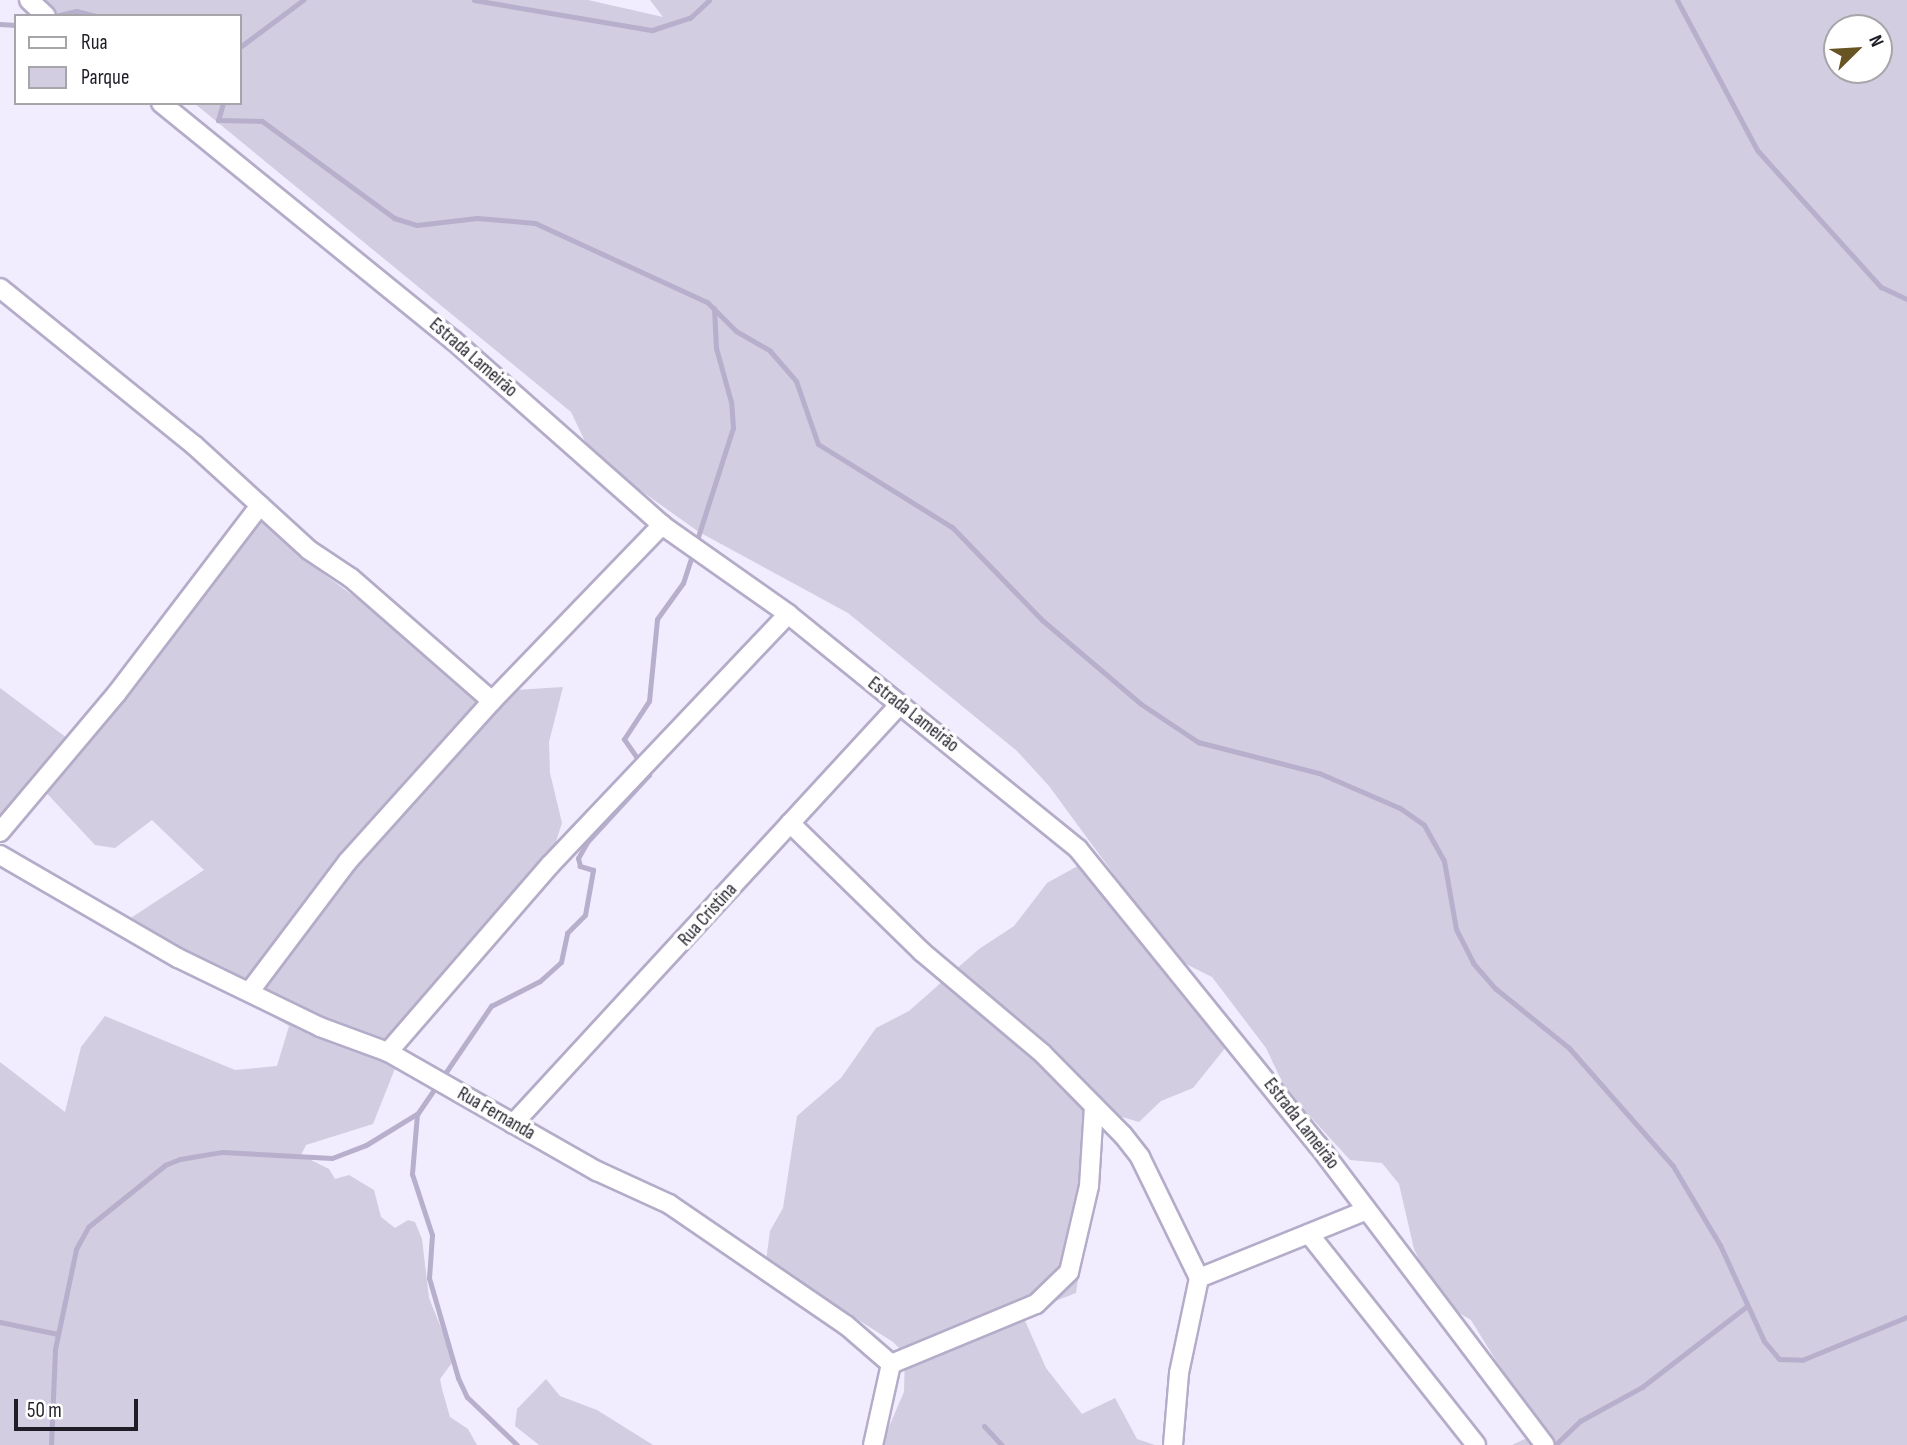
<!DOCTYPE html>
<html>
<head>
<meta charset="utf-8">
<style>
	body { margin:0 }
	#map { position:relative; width:1907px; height:1445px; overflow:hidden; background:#f1ecfe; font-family:"Sofia Sans Condensed",sans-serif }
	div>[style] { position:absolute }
	.green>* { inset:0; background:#d2cde0 }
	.stream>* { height:5px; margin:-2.5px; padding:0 2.5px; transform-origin:2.5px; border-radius:2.5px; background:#b7afcc }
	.roads { filter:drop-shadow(2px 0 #b4acc8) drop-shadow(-2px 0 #b4acc8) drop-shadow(0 2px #b4acc8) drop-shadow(0 -2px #b4acc8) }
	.minor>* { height:18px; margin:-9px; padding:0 9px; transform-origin:9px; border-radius:9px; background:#fff }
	span { translate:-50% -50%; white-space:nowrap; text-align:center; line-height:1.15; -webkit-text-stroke:7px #fff; paint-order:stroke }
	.street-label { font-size:19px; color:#201d27 }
	.legend { position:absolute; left:14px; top:14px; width:228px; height:91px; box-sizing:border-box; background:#fff; border:2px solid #a6a5a9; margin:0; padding:9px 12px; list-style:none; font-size:21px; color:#201d27 }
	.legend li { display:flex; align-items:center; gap:14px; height:35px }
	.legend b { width:35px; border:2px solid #a6a5a9 }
	.north { position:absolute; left:1823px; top:14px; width:70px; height:70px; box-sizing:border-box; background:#fff; border:2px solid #a6a5a9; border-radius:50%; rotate:66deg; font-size:19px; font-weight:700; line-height:28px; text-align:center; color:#201d27 }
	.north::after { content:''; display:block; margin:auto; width:24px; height:32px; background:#675422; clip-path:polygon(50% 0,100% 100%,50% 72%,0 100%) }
	.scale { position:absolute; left:14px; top:1399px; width:124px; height:32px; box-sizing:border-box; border:4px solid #201d27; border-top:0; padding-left:9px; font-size:21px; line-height:24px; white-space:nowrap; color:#201d27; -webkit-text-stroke:5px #fff; paint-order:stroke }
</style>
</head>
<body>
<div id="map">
	<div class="green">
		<div style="clip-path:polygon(evenodd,37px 0,588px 0,663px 17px,650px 0,1907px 0,1907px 1445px,1512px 1445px,1540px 1432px,1471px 1320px,1454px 1310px,1429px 1281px,1414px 1249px,1399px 1184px,1382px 1163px,1350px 1160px,1286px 1090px,1266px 1048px,1212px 977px,1176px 959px,1049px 786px,1017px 751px,848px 613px,699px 532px,592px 456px,571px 412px,194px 103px,240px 103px,240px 16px,53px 16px,37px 0,1837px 28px,1879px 28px,1879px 70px,1837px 70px,1837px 28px)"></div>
		<div style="clip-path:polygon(275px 506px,296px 533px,298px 555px,484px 692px,563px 687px,549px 742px,550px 773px,562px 823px,552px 854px,378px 1051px,396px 1066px,373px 1124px,306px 1145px,301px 1155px,329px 1169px,335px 1179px,349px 1175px,374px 1190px,381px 1217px,395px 1228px,408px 1220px,415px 1222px,422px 1239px,429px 1298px,454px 1360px,440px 1379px,442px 1389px,450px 1417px,468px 1429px,477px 1445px,0 1445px,0 1062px,65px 1112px,81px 1047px,105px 1016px,235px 1070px,277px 1066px,289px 1026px,117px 927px,204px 870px,152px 820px,115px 848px,95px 845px,40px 786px,0 826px,0 688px,75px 744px)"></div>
		<div style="clip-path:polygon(1083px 863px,1226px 1047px,1193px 1088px,1161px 1101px,1139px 1122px,1102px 1111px,1076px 1293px,1022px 1314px,1046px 1368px,1082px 1414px,1115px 1398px,1137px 1439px,1155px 1445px,881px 1445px,904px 1392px,905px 1354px,893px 1342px,766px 1261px,770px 1231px,783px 1208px,797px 1116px,841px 1078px,876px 1028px,909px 1011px,979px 949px,1014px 926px,1047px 883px)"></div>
		<div style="clip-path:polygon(546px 1379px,560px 1396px,597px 1410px,653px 1445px,539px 1445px,515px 1426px,517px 1409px)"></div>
	</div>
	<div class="stream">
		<div style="left:474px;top:0;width:181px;rotate:9.6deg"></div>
		<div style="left:652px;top:30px;width:40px;rotate:-18deg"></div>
		<div style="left:690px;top:18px;width:26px;rotate:-43deg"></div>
		<div style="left:1677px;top:0;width:170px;rotate:61.9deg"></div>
		<div style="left:1757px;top:150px;width:185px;rotate:47.9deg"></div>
		<div style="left:1881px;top:287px;width:29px;rotate:25deg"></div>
		<div style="left:55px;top:16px;width:22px;rotate:-13deg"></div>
		<div style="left:76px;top:11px;width:21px;rotate:14deg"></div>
		<div style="left:0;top:24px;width:16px;rotate:4deg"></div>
		<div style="left:240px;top:47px;width:79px;rotate:-36.7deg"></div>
		<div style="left:223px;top:103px;width:18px;rotate:106deg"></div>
		<div style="left:218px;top:120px;width:44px;rotate:1.3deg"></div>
		<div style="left:262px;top:121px;width:164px;rotate:36.3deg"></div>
		<div style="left:394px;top:218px;width:24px;rotate:17deg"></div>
		<div style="left:417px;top:225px;width:60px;rotate:-6.7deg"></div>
		<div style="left:477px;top:218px;width:58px;rotate:4.9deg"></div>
		<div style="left:535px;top:223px;width:189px;rotate:24.7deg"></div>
		<div style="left:707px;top:302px;width:41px;rotate:45deg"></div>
		<div style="left:736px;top:331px;width:39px;rotate:30deg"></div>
		<div style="left:770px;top:351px;width:40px;rotate:49deg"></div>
		<div style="left:796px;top:381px;width:67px;rotate:70.8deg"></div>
		<div style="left:818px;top:444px;width:158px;rotate:31.8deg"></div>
		<div style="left:952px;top:527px;width:129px;rotate:45.9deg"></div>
		<div style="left:1042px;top:620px;width:130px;rotate:40.3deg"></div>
		<div style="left:1141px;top:704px;width:69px;rotate:33.7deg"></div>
		<div style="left:1198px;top:742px;width:125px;rotate:14.4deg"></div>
		<div style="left:1319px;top:773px;width:88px;rotate:23.4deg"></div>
		<div style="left:1400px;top:808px;width:29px;rotate:35deg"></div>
		<div style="left:1424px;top:825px;width:41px;rotate:60.9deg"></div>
		<div style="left:1444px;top:861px;width:69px;rotate:80deg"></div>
		<div style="left:1456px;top:929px;width:38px;rotate:63deg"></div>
		<div style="left:1473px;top:963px;width:35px;rotate:49deg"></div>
		<div style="left:1496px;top:989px;width:94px;rotate:38.9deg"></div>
		<div style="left:1569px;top:1048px;width:157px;rotate:48.6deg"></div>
		<div style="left:1673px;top:1166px;width:92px;rotate:59.3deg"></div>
		<div style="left:1720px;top:1245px;width:106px;rotate:65.4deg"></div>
		<div style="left:1764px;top:1341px;width:23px;rotate:50deg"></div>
		<div style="left:1779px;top:1359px;width:23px;rotate:2deg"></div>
		<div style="left:1802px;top:1360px;width:113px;rotate:-22.3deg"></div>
		<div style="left:696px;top:543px;width:121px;rotate:-72.2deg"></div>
		<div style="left:733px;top:428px;width:26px;rotate:-94deg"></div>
		<div style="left:731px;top:402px;width:56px;rotate:-105.5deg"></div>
		<div style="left:716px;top:348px;width:40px;rotate:-92.9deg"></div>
		<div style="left:417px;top:1114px;width:60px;rotate:94.8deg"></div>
		<div style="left:412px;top:1174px;width:64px;rotate:71.8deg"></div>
		<div style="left:432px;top:1235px;width:43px;rotate:94deg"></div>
		<div style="left:429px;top:1278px;width:104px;rotate:73.8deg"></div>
		<div style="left:458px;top:1378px;width:21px;rotate:65deg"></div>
		<div style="left:467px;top:1397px;width:69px;rotate:43.8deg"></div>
		<div style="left:0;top:1322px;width:59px;rotate:11.7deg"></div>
		<div style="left:984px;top:1426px;width:26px;rotate:47deg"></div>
		<div style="left:51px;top:1445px;width:96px;rotate:-87.6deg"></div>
		<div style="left:55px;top:1349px;width:102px;rotate:-78.1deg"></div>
		<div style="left:76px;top:1249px;width:25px;rotate:-61deg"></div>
		<div style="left:88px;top:1227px;width:99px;rotate:-38.8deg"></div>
		<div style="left:165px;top:1165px;width:16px;rotate:-22deg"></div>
		<div style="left:180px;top:1159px;width:43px;rotate:-9.5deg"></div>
		<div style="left:222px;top:1152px;width:110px;rotate:3.1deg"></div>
		<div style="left:332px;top:1158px;width:36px;rotate:-21deg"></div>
		<div style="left:366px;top:1145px;width:61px;rotate:-31.6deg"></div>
		<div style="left:418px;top:1113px;width:130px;rotate:-55.7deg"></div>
		<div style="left:491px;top:1006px;width:55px;rotate:-27deg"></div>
		<div style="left:540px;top:981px;width:28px;rotate:-42deg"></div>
		<div style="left:561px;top:962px;width:30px;rotate:-78deg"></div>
		<div style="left:567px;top:933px;width:25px;rotate:-45deg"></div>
		<div style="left:585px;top:915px;width:46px;rotate:-79.9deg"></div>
		<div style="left:593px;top:870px;width:14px;rotate:-163deg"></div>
		<div style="left:580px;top:866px;width:8px;rotate:-104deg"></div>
		<div style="left:578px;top:858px;width:20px;rotate:-60deg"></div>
		<div style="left:588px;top:841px;width:90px;rotate:-47.3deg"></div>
		<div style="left:649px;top:775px;width:44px;rotate:-124.8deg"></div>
		<div style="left:624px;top:739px;width:45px;rotate:-56.7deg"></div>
		<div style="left:649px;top:701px;width:82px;rotate:-84.4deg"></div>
		<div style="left:657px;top:619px;width:44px;rotate:-54.2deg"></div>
		<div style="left:683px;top:583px;width:33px;rotate:-72deg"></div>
		<div style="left:1555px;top:1445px;width:35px;rotate:-44deg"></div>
		<div style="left:1580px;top:1421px;width:71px;rotate:-28.7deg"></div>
		<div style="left:1642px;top:1387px;width:133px;rotate:-37.6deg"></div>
	</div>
	<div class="roads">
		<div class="minor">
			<div style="left:29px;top:0;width:23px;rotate:43deg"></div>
			<div style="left:161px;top:103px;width:376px;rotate:39.1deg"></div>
			<div style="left:453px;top:340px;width:279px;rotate:41.5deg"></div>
			<div style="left:662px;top:525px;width:154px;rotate:35.2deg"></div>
			<div style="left:788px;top:614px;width:373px;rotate:39deg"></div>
			<div style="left:1078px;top:849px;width:381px;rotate:51deg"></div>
			<div style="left:1318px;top:1145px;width:376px;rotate:52.9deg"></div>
			<div style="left:0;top:288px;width:250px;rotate:39deg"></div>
			<div style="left:194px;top:445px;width:156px;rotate:42.4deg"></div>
			<div style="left:309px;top:550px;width:50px;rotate:33.7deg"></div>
			<div style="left:351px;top:578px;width:187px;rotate:41.1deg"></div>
			<div style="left:790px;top:823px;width:185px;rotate:44.3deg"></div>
			<div style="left:922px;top:952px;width:157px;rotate:40.1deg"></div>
			<div style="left:1042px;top:1053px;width:115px;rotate:45.4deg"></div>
			<div style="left:1123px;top:1135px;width:28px;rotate:52deg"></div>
			<div style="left:1140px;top:1157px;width:135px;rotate:64deg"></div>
			<div style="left:1199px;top:1278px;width:181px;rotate:-22deg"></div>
			<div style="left:0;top:832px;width:182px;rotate:-49.9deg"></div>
			<div style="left:117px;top:693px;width:236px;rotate:-52.7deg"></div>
			<div style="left:0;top:855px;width:206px;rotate:30.1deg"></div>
			<div style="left:178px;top:958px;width:158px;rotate:25.9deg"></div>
			<div style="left:320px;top:1027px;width:72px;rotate:20.2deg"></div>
			<div style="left:388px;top:1052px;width:241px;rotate:29.7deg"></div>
			<div style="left:597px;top:1171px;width:79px;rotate:24.6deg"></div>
			<div style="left:669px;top:1204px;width:214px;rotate:34.4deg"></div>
			<div style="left:846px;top:1325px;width:60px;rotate:40.9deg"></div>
			<div style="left:891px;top:1364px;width:83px;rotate:102.5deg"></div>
			<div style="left:250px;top:991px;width:163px;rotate:-53deg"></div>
			<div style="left:348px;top:861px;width:215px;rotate:-48deg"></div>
			<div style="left:492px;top:701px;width:245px;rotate:-46deg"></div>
			<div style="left:388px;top:1052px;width:247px;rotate:-49.1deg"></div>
			<div style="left:550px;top:865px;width:346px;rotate:-46.5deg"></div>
			<div style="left:513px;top:1124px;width:571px;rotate:-47.34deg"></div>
			<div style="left:1309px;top:1234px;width:269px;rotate:51.6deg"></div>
			<div style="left:891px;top:1364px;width:157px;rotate:-22.5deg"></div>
			<div style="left:1036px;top:1304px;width:46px;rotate:-44.1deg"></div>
			<div style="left:1069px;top:1272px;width:88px;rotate:-76.9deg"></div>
			<div style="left:1089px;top:1186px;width:79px;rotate:-86.4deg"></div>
			<div style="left:1173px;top:1445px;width:72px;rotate:-85.2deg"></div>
			<div style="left:1179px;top:1373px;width:97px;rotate:-78.1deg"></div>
		</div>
	</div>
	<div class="street-label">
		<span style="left:473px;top:358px;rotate:41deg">Estrada Lameirão</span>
		<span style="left:913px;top:715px;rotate:38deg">Estrada Lameirão</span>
		<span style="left:708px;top:915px;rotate:-48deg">Rua Cristina</span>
		<span style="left:496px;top:1114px;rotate:30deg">Rua Fernanda</span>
		<span style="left:1301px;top:1124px;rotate:52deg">Estrada Lameirão</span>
	</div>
	<ul class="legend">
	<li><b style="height:9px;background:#fff"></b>Rua</li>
	<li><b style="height:19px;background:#d2cde0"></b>Parque</li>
	</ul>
	<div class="north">N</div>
	<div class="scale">50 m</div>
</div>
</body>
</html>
